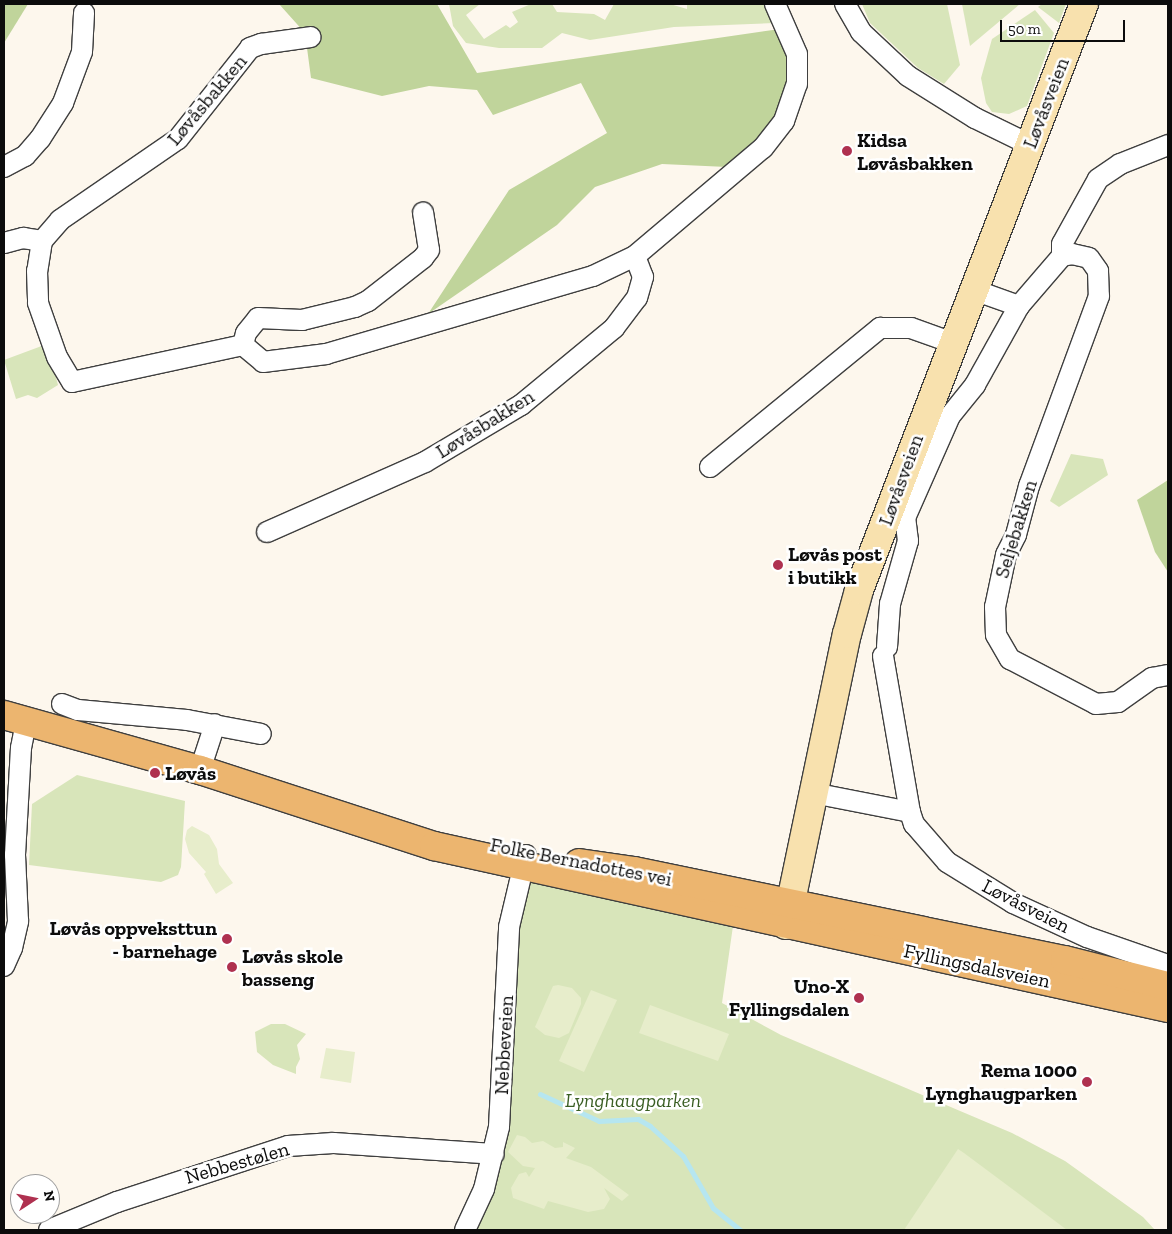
<!DOCTYPE html>
<html>
<head>
<meta charset="utf-8">
<style>
	body { margin:0 }
	#map { position:relative; width:1172px; height:1234px; overflow:hidden; background:#fdf7ed; font-family:"Zilla Slab",serif }
	div>[style] { position:absolute }
	.green>* { inset:0; background:#d8e5ba }
	.forest>* { inset:0; background:#c0d49b }
	.pitch>* { inset:0; background:#e7edcb }
	.stream>* { height:5px; margin:-2.5px; padding:0 2.5px; transform-origin:2.5px; border-radius:2.5px; background:#b6e6f0 }
	.roads { filter:drop-shadow(1px 0 #3f3f3f) drop-shadow(-1px 0 #3f3f3f) drop-shadow(0 1px #3f3f3f) drop-shadow(0 -1px #3f3f3f) }
	.minor>* { height:20px; margin:-10px; padding:0 10px; transform-origin:10px; border-radius:10px; background:#fff }
	.secondary>* { height:28px; margin:-14px; padding:0 14px; transform-origin:14px; border-radius:14px; background:#f8e1ae }
	.primary>* { height:28px; margin:-14px; padding:0 14px; transform-origin:14px; border-radius:14px; background:#ecb56f }
	.dots>* { width:14px; height:14px; translate:-50% -50%; box-sizing:border-box; border:2px solid #fff; border-radius:50% }
	span { translate:-50% -50%; white-space:nowrap; text-align:center; line-height:1.15; -webkit-text-stroke:5px #fff; paint-order:stroke }
	.street-label { font-size:20px; color:#0c0c0c }
	.poi-label { font-size:20px; color:#0c0c0c; font-weight:700 }
	.left { translate:0 -50%; text-align:left }
	.right { translate:-100% -50%; text-align:right }
	.park-label { font-size:20px; color:#3a5e23; font-style:italic }
	.frame { position:absolute; inset:0; border:5px solid #0c0c0c; pointer-events:none }
	.north { position:absolute; left:10px; top:1174px; width:50px; height:50px; box-sizing:border-box; background:#fff; border:1px solid #9e9e9e; border-radius:50%; rotate:79deg; font-size:14px; font-weight:700; line-height:20px; text-align:center; color:#0c0c0c }
	.north::after { content:''; display:block; margin:auto; width:18px; height:22px; background:#af3150; clip-path:polygon(50% 0,100% 100%,50% 72%,0 100%) }
	.scale { position:absolute; left:1000px; top:20px; width:125px; height:22px; box-sizing:border-box; border:2px solid #0c0c0c; border-top:0; padding-left:6px; font-size:15px; line-height:18px; white-space:nowrap; color:#0c0c0c; -webkit-text-stroke:4px #fff; paint-order:stroke }
</style>
</head>
<body>
<div id="map">
	<div class="green">
		<div style="clip-path:polygon(449px 4px,480px 4px,466px 15px,484px 39px,506px 25px,510px 28px,518px 22px,512px 12px,531px 4px,552px 4px,557px 12px,594px 14px,605px 20px,614px 4px,670px 4px,687px 9px,687px 4px,766px 4px,774px 23px,674px 27px,590px 40px,562px 33px,542px 48px,499px 48px,466px 43px,453px 26px)"></div>
		<div style="clip-path:polygon(862px 4px,947px 4px,960px 65px,944px 84px,918px 68px,870px 23px)"></div>
		<div style="clip-path:polygon(962px 4px,1020px 4px,970px 46px)"></div>
		<div style="clip-path:polygon(1042px 4px,1066px 4px,1059px 23px,1038px 7px)"></div>
		<div style="clip-path:polygon(1035px 10px,1054px 33px,1027px 106px,1009px 114px,992px 112px,986px 103px,981px 78px,992px 39px)"></div>
		<div style="clip-path:polygon(47px 344px,58px 385px,37px 398px,28px 395px,16px 399px,4px 360px)"></div>
		<div style="clip-path:polygon(1071px 454px,1103px 459px,1108px 475px,1059px 507px,1050px 501px)"></div>
		<div style="clip-path:polygon(77px 775px,185px 801px,181px 867px,178px 875px,161px 882px,29px 865px,32px 804px)"></div>
		<div style="clip-path:polygon(523px 868px,629px 890px,733px 926px,722px 1003px,781px 1035px,1012px 1133px,1065px 1161px,1143px 1217px,1155px 1230px,477px 1230px,469px 1225px,484px 1189px)"></div>
		<div style="clip-path:polygon(271px 1024px,285px 1024px,306px 1034px,297px 1045px,300px 1059px,296px 1067px,296px 1074px,273px 1065px,257px 1052px,255px 1032px)"></div>
	</div>
	<div class="forest">
		<div style="clip-path:polygon(4px 4px,28px 4px,4px 43px)"></div>
		<div style="clip-path:polygon(279px 4px,437px 4px,477px 73px,780px 29px,795px 96px,751px 146px,735px 157px,727px 167px,662px 164px,595px 187px,557px 225px,428px 314px,509px 190px,607px 133px,581px 83px,493px 115px,477px 90px,429px 86px,382px 96px,311px 78px,305px 33px)"></div>
		<div style="clip-path:polygon(1168px 480px,1168px 572px,1155px 552px,1137px 500px)"></div>
	</div>
	<div class="pitch">
		<div style="clip-path:polygon(192px 826px,209px 835px,217px 849px,219px 864px,233px 883px,216px 894px,204px 874px,206px 872px,189px 853px,185px 839px,187px 830px)"></div>
		<div style="clip-path:polygon(558px 985px,572px 988px,581px 998px,581px 1004px,569px 1033px,559px 1038px,545px 1035px,535px 1027px,553px 986px)"></div>
		<div style="clip-path:polygon(591px 990px,617px 1000px,584px 1072px,559px 1061px)"></div>
		<div style="clip-path:polygon(650px 1005px,729px 1034px,718px 1061px,639px 1033px)"></div>
		<div style="clip-path:polygon(326px 1048px,355px 1052px,351px 1083px,320px 1078px)"></div>
		<div style="clip-path:polygon(517px 1135px,525px 1137px,532px 1143px,543px 1141px,555px 1148px,563px 1147px,563px 1142px,575px 1148px,566px 1158px,591px 1167px,629px 1195px,622px 1201px,604px 1188px,610px 1199px,604px 1209px,588px 1212px,548px 1201px,544px 1209px,513px 1198px,511px 1188px,519px 1174px,526px 1172px,529px 1177px,535px 1168px,523px 1166px,508px 1152px)"></div>
		<div style="clip-path:polygon(958px 1149px,964px 1153px,1067px 1230px,904px 1230px)"></div>
	</div>
	<div class="stream">
		<div style="left:540px;top:1094px;width:65px;rotate:24.6deg"></div>
		<div style="left:599px;top:1121px;width:39px;rotate:-3deg"></div>
		<div style="left:638px;top:1119px;width:14px;rotate:30deg"></div>
		<div style="left:650px;top:1126px;width:45px;rotate:42.3deg"></div>
		<div style="left:683px;top:1156px;width:60px;rotate:60deg"></div>
		<div style="left:713px;top:1208px;width:35px;rotate:39deg"></div>
	</div>
	<div class="roads">
		<div class="minor">
			<div style="left:845px;top:4px;width:32px;rotate:60deg"></div>
			<div style="left:861px;top:32px;width:64px;rotate:43.1deg"></div>
			<div style="left:908px;top:76px;width:79px;rotate:32.1deg"></div>
			<div style="left:975px;top:118px;width:61px;rotate:26.1deg"></div>
			<div style="left:4px;top:167px;width:24px;rotate:-28deg"></div>
			<div style="left:25px;top:156px;width:23px;rotate:-49deg"></div>
			<div style="left:40px;top:139px;width:43px;rotate:-57.4deg"></div>
			<div style="left:63px;top:103px;width:54px;rotate:-69.6deg"></div>
			<div style="left:82px;top:52px;width:39px;rotate:-87deg"></div>
			<div style="left:42px;top:241px;width:28px;rotate:-49deg"></div>
			<div style="left:60px;top:220px;width:143px;rotate:-34.5deg"></div>
			<div style="left:178px;top:139px;width:116px;rotate:-51.6deg"></div>
			<div style="left:250px;top:48px;width:12px;rotate:-20deg"></div>
			<div style="left:261px;top:44px;width:50px;rotate:-8deg"></div>
			<div style="left:4px;top:243px;width:20px;rotate:-15deg"></div>
			<div style="left:23px;top:238px;width:19px;rotate:9deg"></div>
			<div style="left:42px;top:241px;width:30px;rotate:99deg"></div>
			<div style="left:37px;top:271px;width:32px;rotate:88deg"></div>
			<div style="left:38px;top:303px;width:57px;rotate:70.6deg"></div>
			<div style="left:57px;top:357px;width:29px;rotate:59deg"></div>
			<div style="left:72px;top:382px;width:175px;rotate:-12.2deg"></div>
			<div style="left:1062px;top:256px;width:10px;rotate:-11deg"></div>
			<div style="left:1072px;top:254px;width:17px;rotate:13deg"></div>
			<div style="left:1089px;top:258px;width:16px;rotate:55deg"></div>
			<div style="left:1098px;top:271px;width:25px;rotate:88deg"></div>
			<div style="left:1099px;top:296px;width:202px;rotate:110.2deg"></div>
			<div style="left:1029px;top:486px;width:51px;rotate:104.9deg"></div>
			<div style="left:1016px;top:535px;width:22px;rotate:117deg"></div>
			<div style="left:1006px;top:555px;width:53px;rotate:101.9deg"></div>
			<div style="left:995px;top:607px;width:28px;rotate:88deg"></div>
			<div style="left:996px;top:635px;width:28px;rotate:60deg"></div>
			<div style="left:1010px;top:659px;width:97px;rotate:27.6deg"></div>
			<div style="left:1096px;top:704px;width:22px;rotate:-5deg"></div>
			<div style="left:1118px;top:702px;width:42px;rotate:-35.2deg"></div>
			<div style="left:1152px;top:678px;width:16px;rotate:-11deg"></div>
			<div style="left:974px;top:290px;width:48px;rotate:19.6deg"></div>
			<div style="left:1019px;top:306px;width:66px;rotate:-49.3deg"></div>
			<div style="left:1062px;top:256px;width:12px;rotate:-90deg"></div>
			<div style="left:1062px;top:244px;width:74px;rotate:-61deg"></div>
			<div style="left:1098px;top:179px;width:27px;rotate:-34deg"></div>
			<div style="left:1120px;top:164px;width:52px;rotate:-21.6deg"></div>
			<div style="left:243px;top:345px;width:26px;rotate:40deg"></div>
			<div style="left:263px;top:362px;width:64px;rotate:-7.2deg"></div>
			<div style="left:326px;top:354px;width:278px;rotate:-16.3deg"></div>
			<div style="left:593px;top:276px;width:47px;rotate:-25.5deg"></div>
			<div style="left:635px;top:256px;width:167px;rotate:-40.2deg"></div>
			<div style="left:763px;top:148px;width:34px;rotate:-52deg"></div>
			<div style="left:784px;top:121px;width:39px;rotate:-71deg"></div>
			<div style="left:797px;top:84px;width:30px;rotate:-90deg"></div>
			<div style="left:797px;top:54px;width:55px;rotate:-113.7deg"></div>
			<div style="left:243px;top:345px;width:12px;rotate:-76deg"></div>
			<div style="left:246px;top:333px;width:19px;rotate:-51deg"></div>
			<div style="left:258px;top:318px;width:44px;rotate:2.6deg"></div>
			<div style="left:302px;top:320px;width:55px;rotate:-13.8deg"></div>
			<div style="left:355px;top:307px;width:14px;rotate:-25deg"></div>
			<div style="left:368px;top:301px;width:70px;rotate:-38deg"></div>
			<div style="left:423px;top:258px;width:10px;rotate:-53deg"></div>
			<div style="left:429px;top:250px;width:38px;rotate:-99deg"></div>
			<div style="left:710px;top:467px;width:220px;rotate:-39.3deg"></div>
			<div style="left:880px;top:328px;width:31px"></div>
			<div style="left:911px;top:328px;width:45px;rotate:19.7deg"></div>
			<div style="left:267px;top:532px;width:173px;rotate:-23.9deg"></div>
			<div style="left:425px;top:462px;width:112px;rotate:-30.7deg"></div>
			<div style="left:521px;top:405px;width:121px;rotate:-39.6deg"></div>
			<div style="left:614px;top:328px;width:38px;rotate:-53deg"></div>
			<div style="left:637px;top:298px;width:22px;rotate:-74deg"></div>
			<div style="left:643px;top:277px;width:22px;rotate:-111deg"></div>
			<div style="left:887px;top:647px;width:43px;rotate:-86deg"></div>
			<div style="left:890px;top:604px;width:66px;rotate:-74.1deg"></div>
			<div style="left:908px;top:541px;width:23px;rotate:-97deg"></div>
			<div style="left:905px;top:518px;width:111px;rotate:-66.2deg"></div>
			<div style="left:950px;top:416px;width:40px;rotate:-51deg"></div>
			<div style="left:975px;top:385px;width:90px;rotate:-60.9deg"></div>
			<div style="left:883px;top:656px;width:158px;rotate:80.2deg"></div>
			<div style="left:62px;top:704px;width:17px;rotate:21deg"></div>
			<div style="left:78px;top:710px;width:109px;rotate:5.2deg"></div>
			<div style="left:187px;top:720px;width:75px;rotate:10.7deg"></div>
			<div style="left:200px;top:770px;width:48px;rotate:-71.9deg"></div>
			<div style="left:813px;top:793px;width:99px;rotate:11.1deg"></div>
			<div style="left:910px;top:812px;width:13px;rotate:72deg"></div>
			<div style="left:914px;top:824px;width:50px;rotate:49deg"></div>
			<div style="left:947px;top:862px;width:78px;rotate:31.8deg"></div>
			<div style="left:1013px;top:903px;width:81px;rotate:24.7deg"></div>
			<div style="left:1087px;top:937px;width:86px;rotate:19.1deg"></div>
			<div style="left:4px;top:966px;width:20px;rotate:-66deg"></div>
			<div style="left:12px;top:948px;width:28px;rotate:-77deg"></div>
			<div style="left:18px;top:921px;width:66px;rotate:-92.6deg"></div>
			<div style="left:15px;top:855px;width:107px;rotate:-86.8deg"></div>
			<div style="left:21px;top:748px;width:26px;rotate:-79deg"></div>
			<div style="left:49px;top:1230px;width:74px;rotate:-22.4deg"></div>
			<div style="left:117px;top:1202px;width:180px;rotate:-18.1deg"></div>
			<div style="left:288px;top:1146px;width:45px;rotate:-3.8deg"></div>
			<div style="left:333px;top:1143px;width:161px;rotate:3.9deg"></div>
			<div style="left:465px;top:1230px;width:45px;rotate:-65.1deg"></div>
			<div style="left:484px;top:1189px;width:64px;rotate:-76.4deg"></div>
			<div style="left:499px;top:1127px;width:200px;rotate:-87.1deg"></div>
			<div style="left:509px;top:927px;width:74px;rotate:-76.7deg"></div>
		</div>
		<div class="secondary">
			<div style="left:786px;top:925px;width:297px;rotate:-78.2deg"></div>
			<div style="left:847px;top:634px;width:46px;rotate:-74.7deg"></div>
			<div style="left:859px;top:590px;width:628px;rotate:-69deg"></div>
		</div>
		<div class="primary">
			<div style="left:4px;top:715px;width:204px;rotate:15.7deg"></div>
			<div style="left:200px;top:770px;width:246px;rotate:18deg"></div>
			<div style="left:434px;top:846px;width:752px;rotate:12.45deg"></div>
			<div style="left:579px;top:863px;width:56px;rotate:8.3deg"></div>
			<div style="left:634px;top:871px;width:440px;rotate:11.7deg"></div>
			<div style="left:1065px;top:960px;width:106px;rotate:14.2deg"></div>
		</div>
	</div>
	<div class="dots">
		<div style="left:847px;top:151px;background:#af3150"></div>
		<div style="left:778px;top:565px;background:#af3150"></div>
		<div style="left:155px;top:773px;background:#af3150"></div>
		<div style="left:227px;top:939px;background:#af3150"></div>
		<div style="left:232px;top:967px;background:#af3150"></div>
		<div style="left:859px;top:998px;background:#af3150"></div>
		<div style="left:1087px;top:1082px;background:#af3150"></div>
	</div>
	<div class="street-label">
		<span style="left:207px;top:100px;rotate:-50deg">Løvåsbakken</span>
		<span style="left:1046px;top:103px;rotate:-69deg">Løvåsveien</span>
		<span style="left:485px;top:424px;rotate:-32deg">Løvåsbakken</span>
		<span style="left:901px;top:480px;rotate:-70deg">Løvåsveien</span>
		<span style="left:1016px;top:529px;rotate:-73deg">Seljebakken</span>
		<span style="left:581px;top:862px;rotate:11deg">Folke Bernadottes vei</span>
		<span style="left:1026px;top:906px;rotate:27deg">Løvåsveien</span>
		<span style="left:977px;top:966px;rotate:12deg">Fyllingsdalsveien</span>
		<span style="left:504px;top:1045px;rotate:-87deg">Nebbeveien</span>
		<span style="left:237px;top:1163px;rotate:-16deg">Nebbestølen</span>
	</div>
	<div class="poi-label">
		<span class="left" style="left:857px;top:152px">Kidsa<br>Løvåsbakken</span>
		<span class="left" style="left:788px;top:566px">Løvås post<br>i butikk</span>
		<span class="left" style="left:165px;top:773px">Løvås</span>
		<span class="right" style="left:217px;top:940px">Løvås oppveksttun<br>- barnehage</span>
		<span class="left" style="left:242px;top:968px">Løvås skole<br>basseng</span>
		<span class="right" style="left:849px;top:998px">Uno-X<br>Fyllingsdalen</span>
		<span class="right" style="left:1077px;top:1082px">Rema 1000<br>Lynghaugparken</span>
	</div>
	<div class="park-label">
		<span style="left:633px;top:1100px">Lynghaugparken</span>
	</div>
	<div class="frame"></div>
	<div class="north">N</div>
	<div class="scale">50 m</div>
</div>
</body>
</html>
